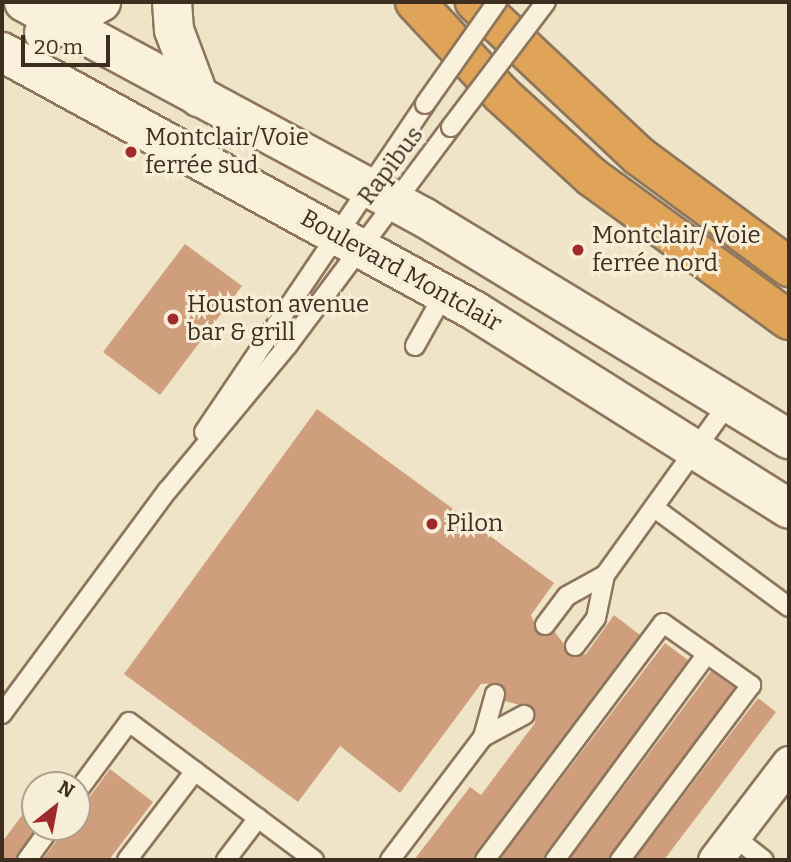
<!DOCTYPE html>
<html>
<head>
<meta charset="utf-8">
<style>
	body { margin:0 }
	#map { position:relative; width:791px; height:862px; overflow:hidden; background:#f0e4c8; font-family:Bitter,serif }
	div>[style] { position:absolute }
	.building>* { inset:0; background:#cf9f7d }
	.roads { filter:drop-shadow(2px 0 #8d765c) drop-shadow(-2px 0 #8d765c) drop-shadow(0 2px #8d765c) drop-shadow(0 -2px #8d765c) }
	.lane>* { height:18px; margin:-9px; padding:0 9px; transform-origin:9px; border-radius:9px; background:#faf1dc }
	.street>* { height:33px; margin:-16.5px; padding:0 16.5px; transform-origin:16.5px; border-radius:16.5px; background:#faf1dc }
	.secondary>* { height:38px; margin:-19px; padding:0 19px; transform-origin:19px; border-radius:19px; background:#faf1dc }
	.highway>* { height:38px; margin:-19px; padding:0 19px; transform-origin:19px; border-radius:19px; background:#e0a458 }
	.bridges { filter:drop-shadow(2px 0 #8d765c) drop-shadow(-2px 0 #8d765c) drop-shadow(0 2px #8d765c) drop-shadow(0 -2px #8d765c) }
	.lane-bridge>* { height:18px; margin:-9px; padding:0 9px; transform-origin:9px; border-radius:9px; background:#faf1dc }
	.dots>* { width:19px; height:19px; translate:-50% -50%; box-sizing:border-box; border:4px solid #f7eed8; border-radius:50% }
	span { translate:-50% -50%; white-space:nowrap; text-align:center; line-height:1.15; -webkit-text-stroke:6px #f7eed8; paint-order:stroke }
	.poi-label { font-size:24px; color:#3d2e20 }
	.left { translate:0 -50%; text-align:left }
	.street-label { font-size:24px; color:#3d2e20 }
	.frame { position:absolute; inset:0; border:4px solid #3d2e20; pointer-events:none }
	.north { position:absolute; left:21px; top:771px; width:70px; height:70px; box-sizing:border-box; background:#f7eed8; border:2px solid #ada18e; border-radius:50%; rotate:31deg; font-size:19px; font-weight:700; line-height:28px; text-align:center; color:#3d2e20 }
	.north::after { content:''; display:block; margin:auto; width:24px; height:32px; background:#9e2a2b; clip-path:polygon(50% 0,100% 100%,50% 72%,0 100%) }
	.scale { position:absolute; left:21px; top:35px; width:89px; height:32px; box-sizing:border-box; border:4px solid #3d2e20; border-top:0; padding-left:9px; font-size:21px; line-height:24px; white-space:nowrap; color:#3d2e20; -webkit-text-stroke:5px #f7eed8; paint-order:stroke }
</style>
</head>
<body>
<div id="map">
	<div class="building">
		<div style="clip-path:polygon(185px 244px,242px 286px,160px 395px,103px 352px)"></div>
		<div style="clip-path:polygon(317px 409px,554px 583px,531px 615px,539px 634px,554px 631px,574px 657px,586px 654px,614px 615px,640px 635px,474px 860px,414px 860px,470px 787px,481px 795px,535px 723px,534px 709px,505px 701px,506px 691px,499px 683px,481px 684px,400px 793px,340px 746px,298px 802px,124px 674px)"></div>
		<div style="clip-path:polygon(665px 643px,688px 660px,544px 860px,499px 860px)"></div>
		<div style="clip-path:polygon(711px 671px,735px 688px,609px 860px,569px 860px)"></div>
		<div style="clip-path:polygon(758px 698px,776px 712px,664px 860px,634px 860px)"></div>
		<div style="clip-path:polygon(110px 769px,153px 802px,109px 860px,42px 860px,67px 827px,77px 827px,77px 814px)"></div>
		<div style="clip-path:polygon(35px 798px,35px 830px,16px 860px,2px 860px,2px 842px)"></div>
	</div>
	<div class="roads">
		<div class="lane">
			<div style="left:415px;top:346px;width:60px;rotate:-60.9deg"></div>
			<div style="left:204px;top:432px;width:396px;rotate:-56deg"></div>
			<div style="left:656px;top:509px;width:165px;rotate:36.4deg"></div>
			<div style="left:545px;top:625px;width:36px;rotate:-53deg"></div>
			<div style="left:567px;top:596px;width:43px;rotate:-28.9deg"></div>
			<div style="left:605px;top:575px;width:214px;rotate:-54.3deg"></div>
			<div style="left:575px;top:646px;width:35px;rotate:-53deg"></div>
			<div style="left:596px;top:618px;width:44px;rotate:-78.2deg"></div>
			<div style="left:495px;top:694px;width:45px;rotate:105.6deg"></div>
			<div style="left:483px;top:737px;width:47px;rotate:-28.2deg"></div>
			<div style="left:2px;top:714px;width:279px;rotate:-53.5deg"></div>
			<div style="left:168px;top:490px;width:188px;rotate:-50.4deg"></div>
			<div style="left:288px;top:345px;width:272px;rotate:-53.2deg"></div>
			<div style="left:77px;top:792px;width:87px;rotate:-53.4deg"></div>
			<div style="left:129px;top:722px;width:231px;rotate:36.7deg"></div>
			<div style="left:733px;top:836px;width:39px;rotate:38deg"></div>
			<div style="left:27px;top:860px;width:41px;rotate:-54deg"></div>
			<div style="left:127px;top:860px;width:112px;rotate:-52.6deg"></div>
			<div style="left:226px;top:860px;width:53px;rotate:-52.7deg"></div>
			<div style="left:390px;top:860px;width:154px;rotate:-52.9deg"></div>
			<div style="left:485px;top:860px;width:296px;rotate:-53.1deg"></div>
			<div style="left:663px;top:623px;width:108px;rotate:35.2deg"></div>
			<div style="left:751px;top:685px;width:219px;rotate:126.8deg"></div>
			<div style="left:555px;top:860px;width:256px;rotate:-53.6deg"></div>
		</div>
		<div class="street">
			<div style="left:715px;top:860px;width:122px;rotate:-52.7deg"></div>
		</div>
		<div class="secondary">
			<div style="left:24px;top:2px;width:455px;rotate:28.3deg"></div>
			<div style="left:425px;top:218px;width:426px;rotate:31.3deg"></div>
			<div style="left:172px;top:2px;width:28px;rotate:86deg"></div>
			<div style="left:174px;top:30px;width:72px;rotate:69.5deg"></div>
			<div style="left:44px;top:33px;width:65px;rotate:-28.5deg"></div>
			<div style="left:2px;top:52px;width:539px;rotate:28.7deg"></div>
			<div style="left:475px;top:311px;width:371px;rotate:32.2deg"></div>
		</div>
		<div class="highway">
			<div style="left:415px;top:2px;width:126px;rotate:46.9deg"></div>
			<div style="left:501px;top:94px;width:123px;rotate:42.4deg"></div>
			<div style="left:592px;top:177px;width:243px;rotate:36deg"></div>
			<div style="left:475px;top:2px;width:225px;rotate:43.2deg"></div>
			<div style="left:639px;top:156px;width:187px;rotate:36.5deg"></div>
		</div>
	</div>
	<div class="bridges">
		<div class="lane-bridge">
			<div style="left:425px;top:104px;width:125px;rotate:-54.8deg"></div>
			<div style="left:451px;top:127px;width:157px;rotate:-52.8deg"></div>
		</div>
	</div>
	<div class="dots">
		<div style="left:131px;top:152px;background:#9e2a2b"></div>
		<div style="left:578px;top:250px;background:#9e2a2b"></div>
		<div style="left:173px;top:319px;background:#9e2a2b"></div>
		<div style="left:432px;top:524px;background:#9e2a2b"></div>
	</div>
	<div class="poi-label">
		<span class="left" style="left:145px;top:152px">Montclair/Voie<br>ferrée sud</span>
		<span class="left" style="left:592px;top:250px">Montclair/ Voie<br>ferrée nord</span>
		<span class="left" style="left:187px;top:319px">Houston avenue<br>bar &amp; grill</span>
		<span class="left" style="left:446px;top:524px">Pilon</span>
	</div>
	<div class="street-label">
		<span style="left:391px;top:166px;rotate:-53deg">Rapibus</span>
		<span style="left:401px;top:271px;rotate:29deg">Boulevard Montclair</span>
	</div>
	<div class="frame"></div>
	<div class="north">N</div>
	<div class="scale">20 m</div>
</div>
</body>
</html>
